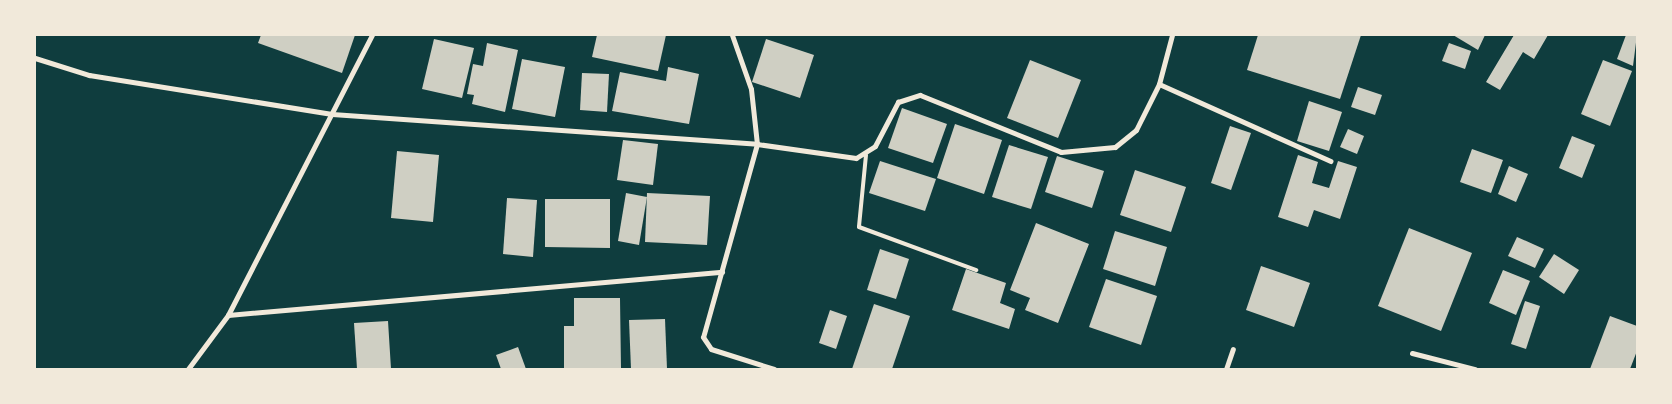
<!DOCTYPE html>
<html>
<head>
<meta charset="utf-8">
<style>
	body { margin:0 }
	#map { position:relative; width:1672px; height:404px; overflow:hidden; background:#0f3d3e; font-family:Spectral,serif }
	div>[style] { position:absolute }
	.building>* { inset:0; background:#cfcfc3 }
	.service>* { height:4px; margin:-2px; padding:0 2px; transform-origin:2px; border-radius:2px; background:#f1e9da }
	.minor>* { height:5px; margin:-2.5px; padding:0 2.5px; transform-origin:2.5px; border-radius:2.5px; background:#f1e9da }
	span { translate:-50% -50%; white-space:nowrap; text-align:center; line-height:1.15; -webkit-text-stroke:4.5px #f1e9da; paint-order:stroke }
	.frame { position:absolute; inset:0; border:36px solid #f1e9da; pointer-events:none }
</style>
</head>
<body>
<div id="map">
	<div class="building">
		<div style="clip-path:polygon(261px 35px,355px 35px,342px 73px,258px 43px)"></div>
		<div style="clip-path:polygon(597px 35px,666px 35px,658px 71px,592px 57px)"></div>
		<div style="clip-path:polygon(1258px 35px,1361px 35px,1340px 99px,1247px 70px)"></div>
		<div style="clip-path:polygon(1453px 35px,1485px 35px,1478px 50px)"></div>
		<div style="clip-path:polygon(1514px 35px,1548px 35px,1534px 59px,1523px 52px,1500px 90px,1486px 82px)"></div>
		<div style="clip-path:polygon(1626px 35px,1637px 35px,1633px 66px,1617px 59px)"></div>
		<div style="clip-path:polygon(434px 39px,474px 48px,462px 98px,422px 89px)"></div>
		<div style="clip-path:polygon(766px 39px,814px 55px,800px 98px,752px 82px)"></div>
		<div style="clip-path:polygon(487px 43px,518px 50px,505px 112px,472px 104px,474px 95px,467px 94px,473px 64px,483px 66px)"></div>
		<div style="clip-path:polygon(1449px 43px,1471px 51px,1465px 69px,1442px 61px)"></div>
		<div style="clip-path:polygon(522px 59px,565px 67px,555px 117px,512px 109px)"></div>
		<div style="clip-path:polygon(1030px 60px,1081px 80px,1058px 138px,1007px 118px)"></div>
		<div style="clip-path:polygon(1603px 60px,1632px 71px,1610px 126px,1581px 114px)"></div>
		<div style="clip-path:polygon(668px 67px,699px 74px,689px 124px,612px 111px,620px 72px,666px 81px)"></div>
		<div style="clip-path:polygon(582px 73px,609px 74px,607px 112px,580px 110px)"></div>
		<div style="clip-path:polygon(1358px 87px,1382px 95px,1375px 115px,1351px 107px)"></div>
		<div style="clip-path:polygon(1309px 101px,1342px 112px,1329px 151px,1297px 141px)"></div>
		<div style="clip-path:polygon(902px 108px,947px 124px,933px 163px,888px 148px)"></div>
		<div style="clip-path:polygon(955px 124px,1002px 140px,984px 194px,937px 178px)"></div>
		<div style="clip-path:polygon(1230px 126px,1251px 133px,1231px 190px,1211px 183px)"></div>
		<div style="clip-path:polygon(1348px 129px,1364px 136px,1357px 154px,1340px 147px)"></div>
		<div style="clip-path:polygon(1572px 136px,1595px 145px,1582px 178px,1559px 168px)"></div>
		<div style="clip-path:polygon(623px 140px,658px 144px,653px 185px,617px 180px)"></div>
		<div style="clip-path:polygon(1009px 145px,1048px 157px,1031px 209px,992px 197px)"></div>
		<div style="clip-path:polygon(1472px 149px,1503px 160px,1491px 193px,1460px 182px)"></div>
		<div style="clip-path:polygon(397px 151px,439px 155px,433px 222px,391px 218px)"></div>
		<div style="clip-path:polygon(1298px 155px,1318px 162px,1312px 183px,1329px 188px,1338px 161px,1357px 167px,1340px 219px,1314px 210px,1308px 227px,1278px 217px)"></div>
		<div style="clip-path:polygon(1057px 156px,1104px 171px,1092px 208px,1045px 192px)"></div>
		<div style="clip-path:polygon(880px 161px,936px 179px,925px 211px,869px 193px)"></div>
		<div style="clip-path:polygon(1509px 166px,1528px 174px,1516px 202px,1498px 194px)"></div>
		<div style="clip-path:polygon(1135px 170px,1186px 187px,1171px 232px,1120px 215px)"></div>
		<div style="clip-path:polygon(626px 193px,647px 197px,639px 245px,618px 241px)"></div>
		<div style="clip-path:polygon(647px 193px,710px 196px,707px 245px,645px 242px)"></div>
		<div style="clip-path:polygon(507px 198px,537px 200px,533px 257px,503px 254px)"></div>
		<div style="clip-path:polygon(545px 199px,610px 199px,610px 248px,545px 247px)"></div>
		<div style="clip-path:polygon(1036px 223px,1089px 244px,1058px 323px,1025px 310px,1030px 298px,1010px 290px)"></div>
		<div style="clip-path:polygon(1409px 228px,1472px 253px,1441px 331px,1378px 306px)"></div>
		<div style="clip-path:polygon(1115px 231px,1167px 247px,1155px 286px,1103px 269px)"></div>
		<div style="clip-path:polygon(1517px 237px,1544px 249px,1535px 268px,1508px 256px)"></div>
		<div style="clip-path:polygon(880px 249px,909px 259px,896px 299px,867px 290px)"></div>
		<div style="clip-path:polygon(1554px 254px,1579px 270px,1564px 294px,1539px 277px)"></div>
		<div style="clip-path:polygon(1261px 266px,1310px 283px,1294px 327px,1246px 310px)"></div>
		<div style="clip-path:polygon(966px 269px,1006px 283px,1000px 303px,1015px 309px,1009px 329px,952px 310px)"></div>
		<div style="clip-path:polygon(1503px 270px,1530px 281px,1516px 315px,1489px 303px)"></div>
		<div style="clip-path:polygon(1106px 279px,1157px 296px,1141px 345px,1089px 327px)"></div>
		<div style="clip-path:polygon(574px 298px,620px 298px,621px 369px,564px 369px,564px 326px,574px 326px)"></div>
		<div style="clip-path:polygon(1525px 301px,1540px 306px,1526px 349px,1511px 344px)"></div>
		<div style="clip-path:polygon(874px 304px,910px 316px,892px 369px,852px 369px)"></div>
		<div style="clip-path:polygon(830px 310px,847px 316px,836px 349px,819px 343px)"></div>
		<div style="clip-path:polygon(1610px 316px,1637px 326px,1637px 351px,1630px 369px,1590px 369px)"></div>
		<div style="clip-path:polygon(665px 319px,667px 369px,631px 369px,629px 320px)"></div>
		<div style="clip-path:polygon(388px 321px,391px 369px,357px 369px,354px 323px)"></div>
		<div style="clip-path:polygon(518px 347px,526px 369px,501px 369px,496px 355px)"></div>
	</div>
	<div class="service">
		<div style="left:866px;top:155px;width:72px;rotate:95.6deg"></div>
		<div style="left:859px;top:227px;width:125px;rotate:20.2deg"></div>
	</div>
	<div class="minor">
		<div style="left:732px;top:35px;width:57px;rotate:70.6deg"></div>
		<div style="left:751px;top:89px;width:55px;rotate:83.8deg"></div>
		<div style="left:757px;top:144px;width:200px;rotate:105.6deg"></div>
		<div style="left:703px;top:337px;width:14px;rotate:56deg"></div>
		<div style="left:711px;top:349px;width:66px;rotate:17.6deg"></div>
		<div style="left:35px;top:58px;width:57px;rotate:17.5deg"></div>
		<div style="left:89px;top:75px;width:246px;rotate:9.1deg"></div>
		<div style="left:332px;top:114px;width:426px;rotate:4deg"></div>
		<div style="left:757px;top:144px;width:100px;rotate:8deg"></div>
		<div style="left:856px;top:158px;width:22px;rotate:-32deg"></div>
		<div style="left:875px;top:146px;width:50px;rotate:-62.4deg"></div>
		<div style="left:898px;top:102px;width:23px;rotate:-18deg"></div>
		<div style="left:920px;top:95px;width:152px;rotate:22deg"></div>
		<div style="left:1061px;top:152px;width:54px;rotate:-5.3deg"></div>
		<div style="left:1115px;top:147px;width:27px;rotate:-39deg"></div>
		<div style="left:1136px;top:130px;width:51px;rotate:-63.4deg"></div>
		<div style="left:1159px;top:84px;width:51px;rotate:-75.1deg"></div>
		<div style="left:1159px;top:84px;width:188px;rotate:24.2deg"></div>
		<div style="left:228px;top:315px;width:496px;rotate:-5deg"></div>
		<div style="left:1412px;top:353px;width:65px;rotate:14.3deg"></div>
		<div style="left:188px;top:369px;width:67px;rotate:-53.5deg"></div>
		<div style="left:228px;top:315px;width:315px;rotate:-62.8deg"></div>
		<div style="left:1226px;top:369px;width:21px;rotate:-71deg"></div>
	</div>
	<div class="frame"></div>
</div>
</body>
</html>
